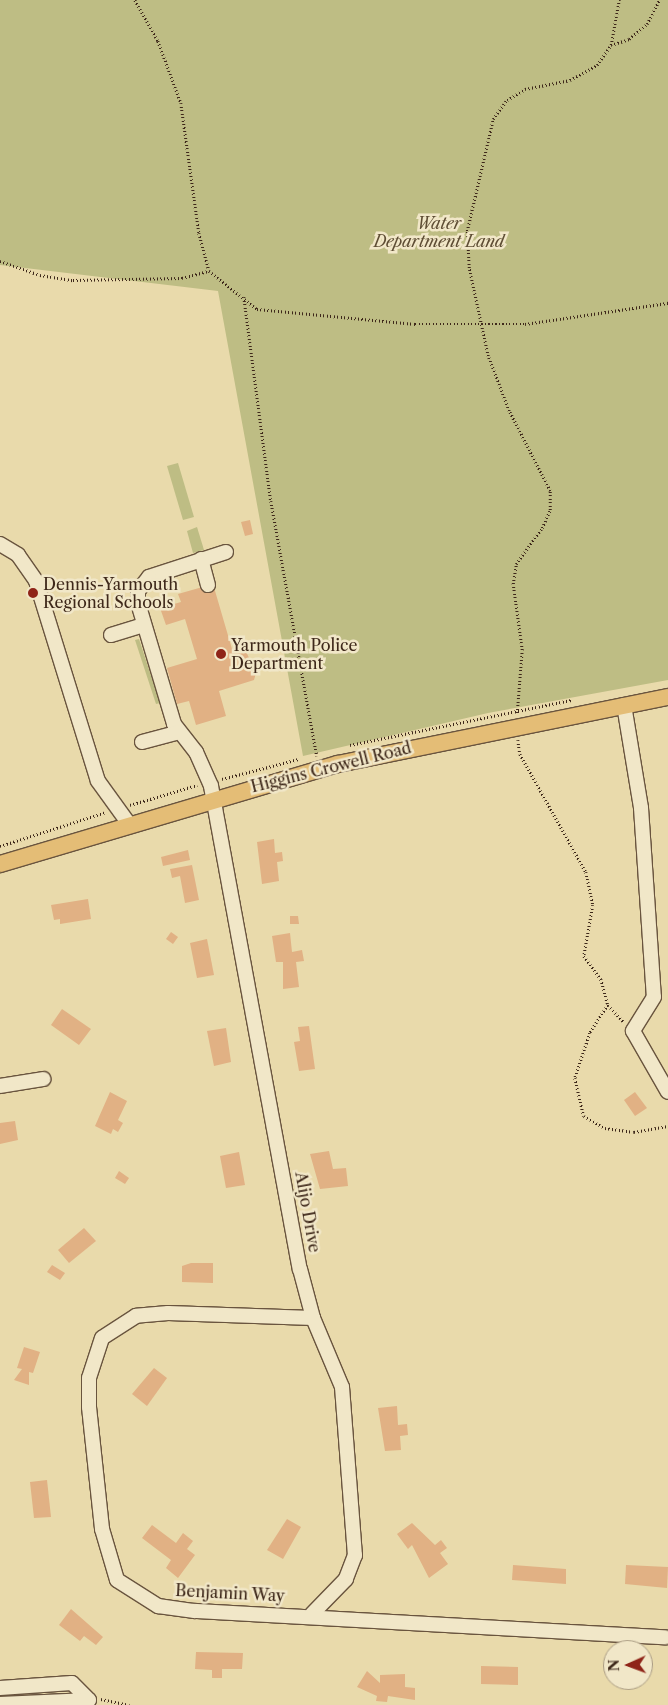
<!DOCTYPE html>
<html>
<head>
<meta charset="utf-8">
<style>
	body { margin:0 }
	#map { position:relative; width:668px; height:1705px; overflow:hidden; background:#e9daab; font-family:"Libre Caslon Text",serif }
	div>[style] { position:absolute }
	.green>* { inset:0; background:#bebd84 }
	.building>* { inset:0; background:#e1b184 }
	.path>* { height:2.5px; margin-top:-1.25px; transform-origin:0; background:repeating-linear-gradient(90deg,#3e281a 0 1px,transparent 0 3.5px) }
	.roads { filter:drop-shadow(1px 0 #69543e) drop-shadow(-1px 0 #69543e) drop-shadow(0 1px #69543e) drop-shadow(0 -1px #69543e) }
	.minor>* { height:14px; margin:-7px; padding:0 7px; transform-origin:7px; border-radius:7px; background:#f1e7c8 }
	.major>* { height:16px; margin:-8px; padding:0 8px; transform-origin:8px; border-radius:8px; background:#e4bd76 }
	.dots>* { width:14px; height:14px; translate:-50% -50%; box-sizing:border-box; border:2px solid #f1e7c8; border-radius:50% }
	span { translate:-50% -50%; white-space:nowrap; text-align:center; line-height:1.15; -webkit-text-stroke:5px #f1e7c8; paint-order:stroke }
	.park-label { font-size:16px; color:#5e4d34; font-style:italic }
	.poi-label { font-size:16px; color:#3e281a }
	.left { translate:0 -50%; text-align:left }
	.street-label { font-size:16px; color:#3e281a }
	.north { position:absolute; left:603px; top:1640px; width:50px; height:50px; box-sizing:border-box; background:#f1e7c8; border:1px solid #a99b82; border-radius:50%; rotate:268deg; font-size:14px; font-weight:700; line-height:20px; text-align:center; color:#3e281a }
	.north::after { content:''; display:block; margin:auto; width:18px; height:22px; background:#8f2418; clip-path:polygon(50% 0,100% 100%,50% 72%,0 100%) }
</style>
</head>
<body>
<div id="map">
	<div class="green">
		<div style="clip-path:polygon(0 0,668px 0,668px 680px,488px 713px,303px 756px,218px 291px,0 265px)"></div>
		<div style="clip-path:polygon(178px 463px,194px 517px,183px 520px,167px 466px)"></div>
		<div style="clip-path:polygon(197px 527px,204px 550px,193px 553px,187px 531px)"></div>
		<div style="clip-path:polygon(139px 639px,160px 703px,156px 704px,135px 640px)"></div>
	</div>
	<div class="building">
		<div style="clip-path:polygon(250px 520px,253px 534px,245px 536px,241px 522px)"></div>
		<div style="clip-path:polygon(213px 584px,232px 649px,243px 645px,256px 673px,254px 680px,219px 691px,226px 716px,196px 725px,189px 701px,177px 704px,167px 668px,197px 659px,185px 619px,166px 625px,160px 608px,181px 602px,178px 594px)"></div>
		<div style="clip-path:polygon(274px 839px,275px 853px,282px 852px,283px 861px,277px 862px,279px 881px,262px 884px,257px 842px)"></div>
		<div style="clip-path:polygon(188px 850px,190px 860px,163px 866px,161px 857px)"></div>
		<div style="clip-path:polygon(192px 865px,199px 900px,185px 903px,180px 876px,172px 878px,170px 869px)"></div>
		<div style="clip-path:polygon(88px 899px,91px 919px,60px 924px,60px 919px,54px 920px,51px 905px)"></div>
		<div style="clip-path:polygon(290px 916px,298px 916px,299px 924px,290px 924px)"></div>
		<div style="clip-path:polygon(171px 932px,178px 937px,173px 944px,166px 939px)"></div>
		<div style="clip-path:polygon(290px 933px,292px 952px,302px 950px,304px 961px,296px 962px,299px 987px,283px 989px,283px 962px,276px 962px,272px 936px)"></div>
		<div style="clip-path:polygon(207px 939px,214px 975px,197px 978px,190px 943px)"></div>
		<div style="clip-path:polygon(62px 1009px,91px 1029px,79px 1045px,51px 1025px)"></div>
		<div style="clip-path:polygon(309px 1026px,315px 1069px,299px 1071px,294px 1042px,300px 1041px,298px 1027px)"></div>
		<div style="clip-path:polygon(226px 1028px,231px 1062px,214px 1066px,207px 1031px)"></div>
		<div style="clip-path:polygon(110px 1092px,127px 1101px,118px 1120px,123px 1123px,118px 1132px,113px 1129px,111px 1134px,95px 1126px)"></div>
		<div style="clip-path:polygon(635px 1092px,647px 1108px,635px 1116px,624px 1100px)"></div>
		<div style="clip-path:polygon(15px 1121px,18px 1140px,0 1144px,0 1123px)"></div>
		<div style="clip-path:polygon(329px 1151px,333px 1169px,346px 1168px,348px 1186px,320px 1189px,310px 1154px)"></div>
		<div style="clip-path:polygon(239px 1152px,245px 1185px,226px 1188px,220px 1156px)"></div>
		<div style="clip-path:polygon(119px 1171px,129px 1178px,125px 1184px,115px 1178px)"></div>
		<div style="clip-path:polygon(84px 1228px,96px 1241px,69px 1263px,58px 1250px)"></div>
		<div style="clip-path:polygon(191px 1263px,213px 1263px,213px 1283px,182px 1282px,182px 1266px)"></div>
		<div style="clip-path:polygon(52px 1265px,65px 1273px,60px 1280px,47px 1272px)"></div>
		<div style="clip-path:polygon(24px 1347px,40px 1352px,33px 1373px,29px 1372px,29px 1385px,14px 1380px,22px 1369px,17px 1368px)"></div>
		<div style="clip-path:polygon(154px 1368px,167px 1378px,147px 1406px,132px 1394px)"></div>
		<div style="clip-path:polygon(397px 1406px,398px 1425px,407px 1424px,408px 1435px,400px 1436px,401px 1450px,385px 1451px,378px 1408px)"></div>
		<div style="clip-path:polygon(47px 1480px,51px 1517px,34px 1518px,30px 1482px)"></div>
		<div style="clip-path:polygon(287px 1519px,301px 1527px,283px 1559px,267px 1550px)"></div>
		<div style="clip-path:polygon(412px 1523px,435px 1545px,441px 1540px,447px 1548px,440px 1553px,448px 1564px,429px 1578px,412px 1545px,408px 1549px,397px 1534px)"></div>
		<div style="clip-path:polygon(152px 1525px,176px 1543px,183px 1533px,193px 1541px,187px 1549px,195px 1555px,178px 1578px,166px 1568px,171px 1560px,142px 1538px)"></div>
		<div style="clip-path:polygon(513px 1565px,566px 1569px,566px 1584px,512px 1580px)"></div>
		<div style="clip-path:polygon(626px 1565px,668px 1567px,667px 1588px,625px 1584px)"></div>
		<div style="clip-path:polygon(71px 1609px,103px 1637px,96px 1645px,84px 1636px,80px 1641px,59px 1625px)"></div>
		<div style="clip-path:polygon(196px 1652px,243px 1653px,242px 1669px,222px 1669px,222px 1678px,212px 1678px,212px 1670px,195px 1669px)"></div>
		<div style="clip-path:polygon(481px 1666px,518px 1667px,518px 1685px,481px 1684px)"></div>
		<div style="clip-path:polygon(367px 1671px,380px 1683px,380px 1675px,405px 1674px,405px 1687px,415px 1688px,415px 1700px,388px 1696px,387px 1702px,376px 1701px,377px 1696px,357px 1687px)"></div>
	</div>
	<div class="path">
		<div style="left:135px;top:0;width:47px;rotate:60.7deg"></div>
		<div style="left:158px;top:41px;width:66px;rotate:69.6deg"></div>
		<div style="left:181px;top:103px;width:131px;rotate:82.1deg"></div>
		<div style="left:199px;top:233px;width:39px;rotate:75deg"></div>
		<div style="left:209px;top:271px;width:61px;rotate:38.4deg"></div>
		<div style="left:257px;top:309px;width:159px;rotate:5.4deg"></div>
		<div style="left:415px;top:324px;width:110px"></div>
		<div style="left:525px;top:324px;width:145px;rotate:-8.4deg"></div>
		<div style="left:611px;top:45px;width:19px;rotate:-18deg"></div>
		<div style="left:629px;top:39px;width:23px;rotate:-40deg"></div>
		<div style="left:647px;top:24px;width:27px;rotate:-63deg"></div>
		<div style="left:0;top:261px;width:42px;rotate:19.3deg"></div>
		<div style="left:40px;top:275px;width:33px;rotate:9deg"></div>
		<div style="left:73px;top:280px;width:109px;rotate:-1.1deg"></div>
		<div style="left:182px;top:278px;width:28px;rotate:-15deg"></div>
		<div style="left:244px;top:297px;width:206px;rotate:82.5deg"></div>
		<div style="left:271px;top:501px;width:259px;rotate:79.8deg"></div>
		<div style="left:517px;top:713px;width:63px;rotate:-85.5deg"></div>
		<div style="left:522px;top:650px;width:67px;rotate:-97.8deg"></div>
		<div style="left:513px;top:584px;width:20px;rotate:-81deg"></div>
		<div style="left:516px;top:564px;width:44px;rotate:-54.2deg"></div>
		<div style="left:542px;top:528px;width:20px;rotate:-66deg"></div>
		<div style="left:550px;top:510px;width:19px;rotate:-90deg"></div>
		<div style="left:550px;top:491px;width:90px;rotate:-117.1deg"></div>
		<div style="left:509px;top:411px;width:59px;rotate:-110.9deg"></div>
		<div style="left:488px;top:356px;width:90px;rotate:-102.2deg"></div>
		<div style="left:469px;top:268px;width:37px;rotate:-93deg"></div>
		<div style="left:467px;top:231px;width:115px;rotate:-76.9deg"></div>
		<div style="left:493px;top:119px;width:24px;rotate:-54deg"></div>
		<div style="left:507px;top:100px;width:21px;rotate:-31deg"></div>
		<div style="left:525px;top:89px;width:46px;rotate:-11.3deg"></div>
		<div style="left:570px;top:80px;width:31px;rotate:-29deg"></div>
		<div style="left:597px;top:65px;width:24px;rotate:-55deg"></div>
		<div style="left:611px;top:45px;width:46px;rotate:-79.9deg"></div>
		<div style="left:518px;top:740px;width:14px;rotate:82deg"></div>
		<div style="left:520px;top:754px;width:135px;rotate:60.8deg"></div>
		<div style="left:586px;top:872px;width:34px;rotate:78deg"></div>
		<div style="left:593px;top:905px;width:52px;rotate:100deg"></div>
		<div style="left:584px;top:956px;width:29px;rotate:54deg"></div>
		<div style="left:601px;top:979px;width:27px;rotate:75deg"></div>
		<div style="left:608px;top:1005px;width:33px;rotate:123deg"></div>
		<div style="left:590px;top:1033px;width:47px;rotate:108.4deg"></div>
		<div style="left:575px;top:1078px;width:39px;rotate:77deg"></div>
		<div style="left:584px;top:1116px;width:24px;rotate:30deg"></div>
		<div style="left:605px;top:1128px;width:29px;rotate:8deg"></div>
		<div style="left:634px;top:1132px;width:35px;rotate:-10deg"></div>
		<div style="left:350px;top:745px;width:227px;rotate:-11.5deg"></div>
		<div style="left:222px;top:779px;width:80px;rotate:-14.6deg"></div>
		<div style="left:130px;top:805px;width:70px;rotate:-16.6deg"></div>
		<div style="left:0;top:846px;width:111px;rotate:-17.8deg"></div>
		<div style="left:608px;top:1005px;width:23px;rotate:47deg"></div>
		<div style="left:101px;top:1699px;width:29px;rotate:12deg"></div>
	</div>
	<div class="roads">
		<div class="minor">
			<div style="left:0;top:544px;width:21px;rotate:31deg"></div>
			<div style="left:18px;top:555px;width:32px;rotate:55deg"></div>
			<div style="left:36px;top:581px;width:209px;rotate:72.8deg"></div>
			<div style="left:98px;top:781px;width:53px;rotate:54.2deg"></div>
			<div style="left:226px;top:552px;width:81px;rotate:162deg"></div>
			<div style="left:149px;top:577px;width:18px;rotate:128deg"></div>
			<div style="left:138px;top:591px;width:12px;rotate:90deg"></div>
			<div style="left:138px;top:603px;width:126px;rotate:73.4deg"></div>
			<div style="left:174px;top:724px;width:36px;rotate:52deg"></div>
			<div style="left:196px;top:752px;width:37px;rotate:66deg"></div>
			<div style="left:211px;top:786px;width:491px;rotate:79.6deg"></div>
			<div style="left:300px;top:1269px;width:51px;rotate:75.1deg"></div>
			<div style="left:313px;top:1318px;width:75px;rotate:67.2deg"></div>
			<div style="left:342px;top:1387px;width:169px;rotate:85.6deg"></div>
			<div style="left:355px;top:1555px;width:26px;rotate:111deg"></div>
			<div style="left:346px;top:1579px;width:49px;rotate:134.2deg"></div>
			<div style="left:201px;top:559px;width:27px;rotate:75deg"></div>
			<div style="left:111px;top:635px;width:34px;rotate:-17deg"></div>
			<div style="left:624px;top:705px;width:104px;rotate:80.6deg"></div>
			<div style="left:641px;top:808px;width:189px;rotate:86.1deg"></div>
			<div style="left:654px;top:997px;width:40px;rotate:122deg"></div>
			<div style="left:633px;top:1031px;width:70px;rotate:60.2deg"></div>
			<div style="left:142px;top:742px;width:38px;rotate:-15deg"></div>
			<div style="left:0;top:1086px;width:44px;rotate:-9.2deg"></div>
			<div style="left:313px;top:1318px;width:145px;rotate:-178deg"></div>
			<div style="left:168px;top:1313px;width:32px;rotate:175deg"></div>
			<div style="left:136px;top:1316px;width:40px;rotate:147.1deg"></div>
			<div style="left:102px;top:1338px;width:42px;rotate:108deg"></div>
			<div style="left:89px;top:1378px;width:29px;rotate:90deg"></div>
			<div style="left:89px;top:1407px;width:123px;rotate:83.9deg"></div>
			<div style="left:102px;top:1529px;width:53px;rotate:73.6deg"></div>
			<div style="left:117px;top:1580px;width:49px;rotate:32.4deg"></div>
			<div style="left:158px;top:1606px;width:37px;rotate:8deg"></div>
			<div style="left:195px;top:1611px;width:471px;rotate:3.2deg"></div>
			<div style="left:0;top:1688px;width:72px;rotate:-4deg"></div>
			<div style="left:72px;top:1683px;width:24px;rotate:45deg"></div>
			<div style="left:0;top:1704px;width:89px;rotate:-2.6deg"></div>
		</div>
		<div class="major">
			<div style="left:0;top:864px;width:352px;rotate:-16.5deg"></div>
			<div style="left:338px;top:764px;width:337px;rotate:-11.5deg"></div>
		</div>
	</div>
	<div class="dots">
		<div style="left:33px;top:593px;background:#8f2418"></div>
		<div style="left:221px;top:654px;background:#8f2418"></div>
	</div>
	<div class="park-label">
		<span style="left:439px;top:232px">Water<br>Department Land</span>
	</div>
	<div class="poi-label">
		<span class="left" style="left:43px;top:593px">Dennis-Yarmouth<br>Regional Schools</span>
		<span class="left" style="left:231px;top:654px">Yarmouth Police<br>Department</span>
	</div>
	<div class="street-label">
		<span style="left:331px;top:767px;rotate:-14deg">Higgins Crowell Road</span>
		<span style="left:308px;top:1212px;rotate:80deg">Alijo Drive</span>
		<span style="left:230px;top:1593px;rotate:3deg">Benjamin Way</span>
	</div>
	<div class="north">N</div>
</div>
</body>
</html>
